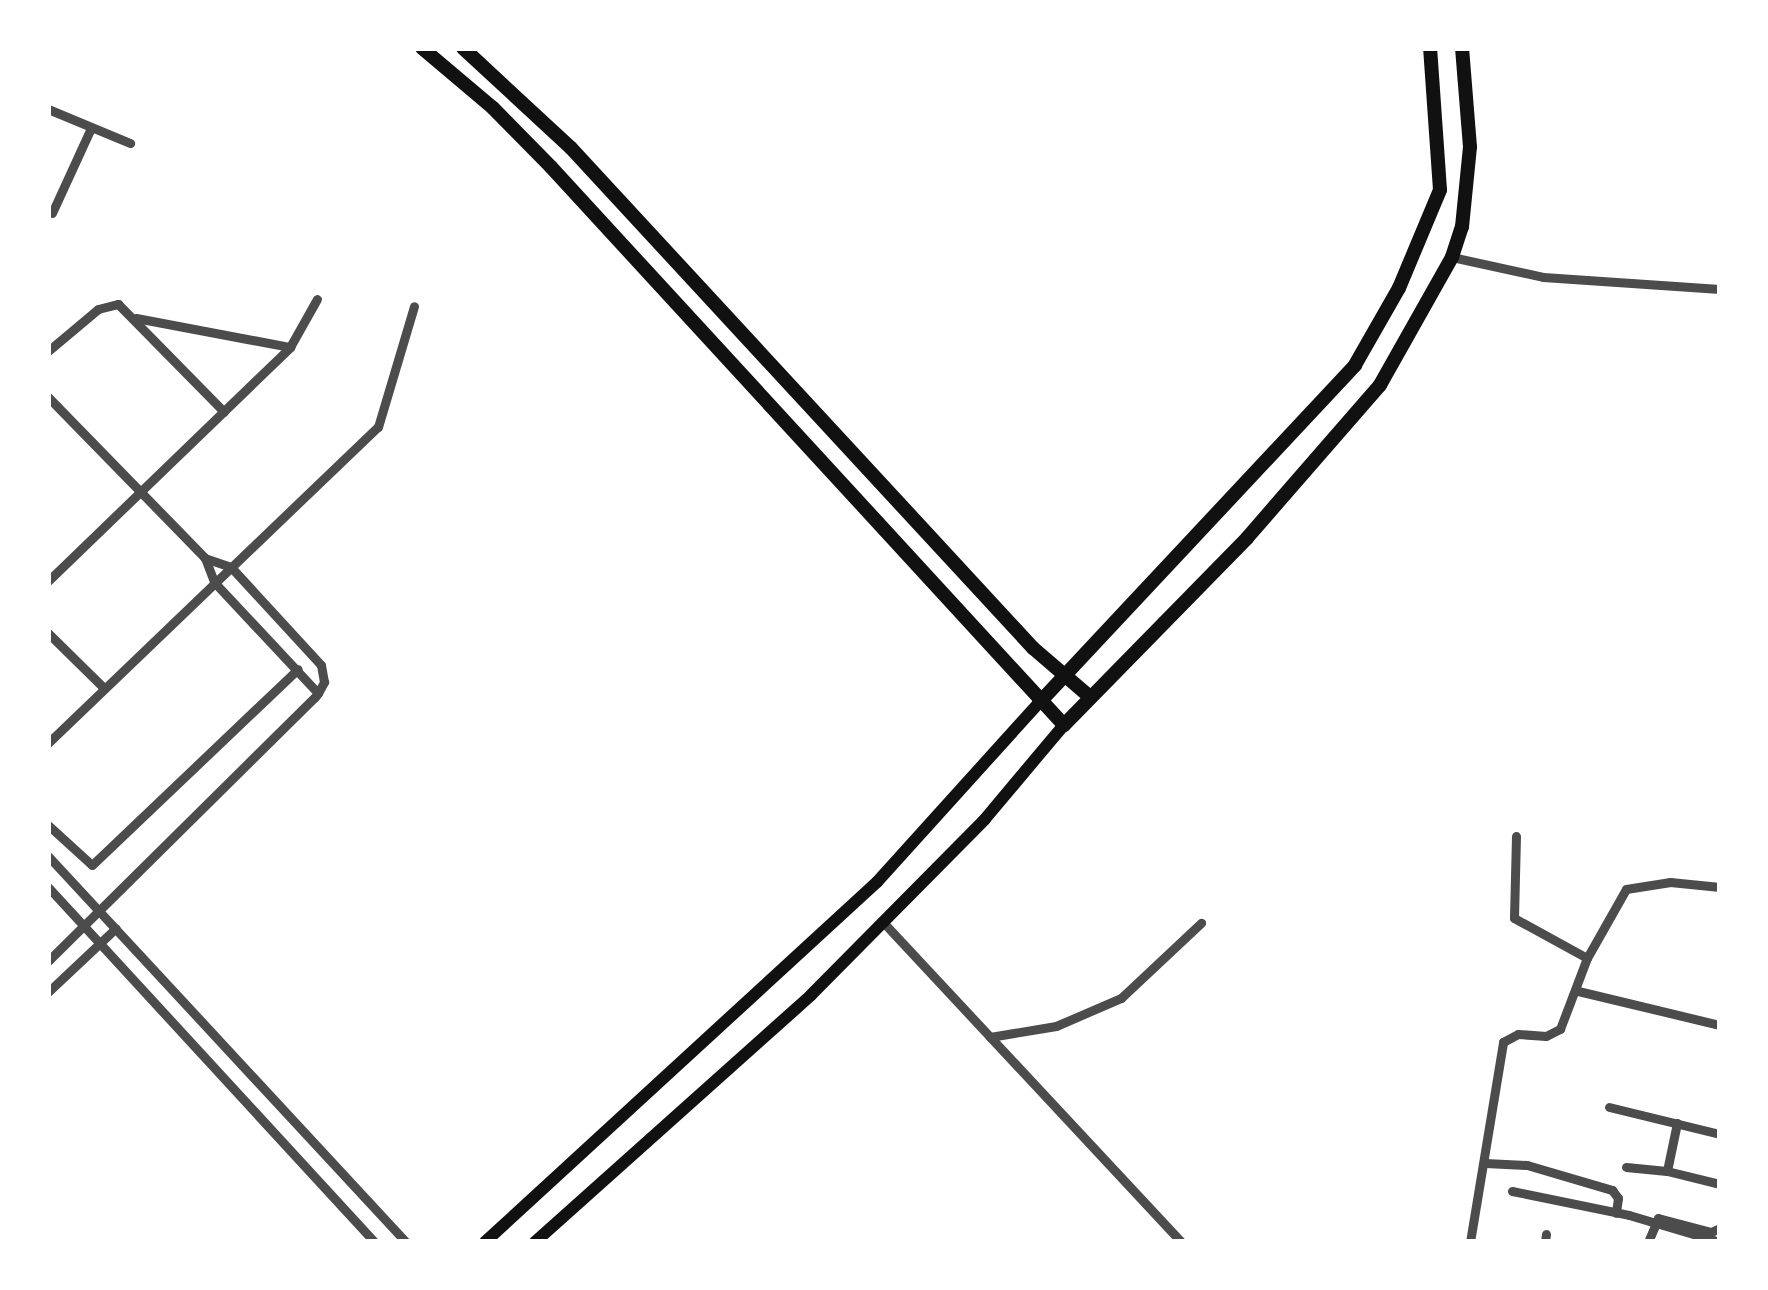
<!DOCTYPE html>
<html>
<head>
<meta charset="utf-8">
<style>
	body { margin:0 }
	#map { position:relative; width:1768px; height:1290px; overflow:hidden; background:#fff; font-family:"Space Grotesk",sans-serif }
	div>[style] { position:absolute }
	.minor>* { height:9px; margin:-4.5px; padding:0 4.5px; transform-origin:4.5px; border-radius:4.5px; background:#4c4c4c }
	.secondary>* { height:12px; margin:-6px; padding:0 6px; transform-origin:6px; border-radius:6px; background:#111 }
	.trunk>* { height:14px; margin:-7px; padding:0 7px; transform-origin:7px; border-radius:7px; background:#111 }
	span { translate:-50% -50%; white-space:nowrap; text-align:center; line-height:1.15; -webkit-text-stroke:12px #fff; paint-order:stroke }
	.frame { position:absolute; inset:0; border:51px solid #fff; pointer-events:none }
</style>
</head>
<body>
<div id="map">
	<div class="minor">
		<div style="left:48px;top:109px;width:89px;rotate:22.5deg"></div>
		<div style="left:52px;top:213px;width:91px;rotate:-65.4deg"></div>
		<div style="left:1452px;top:257px;width:93px;rotate:12.4deg"></div>
		<div style="left:1543px;top:277px;width:177px;rotate:3.9deg"></div>
		<div style="left:136px;top:318px;width:157px;rotate:10.7deg"></div>
		<div style="left:48px;top:351px;width:65px;rotate:-40deg"></div>
		<div style="left:98px;top:309px;width:21px;rotate:-14deg"></div>
		<div style="left:118px;top:304px;width:151px;rotate:45.5deg"></div>
		<div style="left:48px;top:397px;width:225px;rotate:45.7deg"></div>
		<div style="left:48px;top:581px;width:337px;rotate:-44deg"></div>
		<div style="left:290px;top:347px;width:55px;rotate:-60.6deg"></div>
		<div style="left:48px;top:633px;width:78px;rotate:44.5deg"></div>
		<div style="left:48px;top:743px;width:457px;rotate:-43.8deg"></div>
		<div style="left:378px;top:427px;width:126px;rotate:-73.4deg"></div>
		<div style="left:48px;top:825px;width:59px;rotate:42.3deg"></div>
		<div style="left:92px;top:865px;width:284px;rotate:-43.6deg"></div>
		<div style="left:1516px;top:836px;width:82px;rotate:91.4deg"></div>
		<div style="left:1514px;top:918px;width:83px;rotate:28.7deg"></div>
		<div style="left:48px;top:856px;width:526px;rotate:47.16deg"></div>
		<div style="left:48px;top:887px;width:482px;rotate:47.4deg"></div>
		<div style="left:882px;top:921px;width:439px;rotate:47deg"></div>
		<div style="left:48px;top:961px;width:375px;rotate:-44.7deg"></div>
		<div style="left:315px;top:697px;width:5px;rotate:-53deg"></div>
		<div style="left:318px;top:693px;width:13px;rotate:-61deg"></div>
		<div style="left:324px;top:682px;width:17px;rotate:-100deg"></div>
		<div style="left:321px;top:665px;width:133px;rotate:-132.6deg"></div>
		<div style="left:231px;top:567px;width:28px;rotate:-161deg"></div>
		<div style="left:205px;top:558px;width:26px;rotate:69deg"></div>
		<div style="left:214px;top:582px;width:152px;rotate:46.9deg"></div>
		<div style="left:1578px;top:991px;width:146px;rotate:13.5deg"></div>
		<div style="left:48px;top:992px;width:93px;rotate:-43.3deg"></div>
		<div style="left:990px;top:1037px;width:67px;rotate:-9.5deg"></div>
		<div style="left:1056px;top:1026px;width:71px;rotate:-23.3deg"></div>
		<div style="left:1121px;top:998px;width:110px;rotate:-43.2deg"></div>
		<div style="left:1609px;top:1107px;width:114px;rotate:13.7deg"></div>
		<div style="left:1677px;top:1123px;width:49px;rotate:101.8deg"></div>
		<div style="left:1667px;top:1171px;width:55px;rotate:13.8deg"></div>
		<div style="left:1485px;top:1163px;width:42px;rotate:2.7deg"></div>
		<div style="left:1527px;top:1165px;width:89px;rotate:16.4deg"></div>
		<div style="left:1612px;top:1190px;width:10px;rotate:53deg"></div>
		<div style="left:1618px;top:1198px;width:15px;rotate:98deg"></div>
		<div style="left:1626px;top:1167px;width:41px;rotate:5.6deg"></div>
		<div style="left:1512px;top:1191px;width:119px;rotate:11.6deg"></div>
		<div style="left:1629px;top:1215px;width:95px;rotate:16.5deg"></div>
		<div style="left:1470px;top:1242px;width:203px;rotate:-80.6deg"></div>
		<div style="left:1503px;top:1042px;width:17px;rotate:-28deg"></div>
		<div style="left:1518px;top:1034px;width:28px;rotate:4deg"></div>
		<div style="left:1546px;top:1036px;width:16px;rotate:-27deg"></div>
		<div style="left:1560px;top:1029px;width:76px;rotate:-69.2deg"></div>
		<div style="left:1587px;top:958px;width:79px;rotate:-60.5deg"></div>
		<div style="left:1626px;top:889px;width:45px;rotate:-9deg"></div>
		<div style="left:1670px;top:882px;width:50px;rotate:5.7deg"></div>
		<div style="left:1545px;top:1242px;width:8px;rotate:-83deg"></div>
		<div style="left:1648px;top:1242px;width:26px;rotate:-67deg"></div>
		<div style="left:1658px;top:1218px;width:55px;rotate:14.8deg"></div>
		<div style="left:1711px;top:1232px;width:10px;rotate:-24deg"></div>
	</div>
	<div class="secondary">
		<div style="left:485px;top:1242px;width:532px;rotate:-42.56deg"></div>
		<div style="left:877px;top:882px;width:241px;rotate:-47.9deg"></div>
		<div style="left:535px;top:1242px;width:370px;rotate:-41.8deg"></div>
		<div style="left:811px;top:995px;width:247px;rotate:-45.3deg"></div>
		<div style="left:985px;top:819px;width:123px;rotate:-50deg"></div>
	</div>
	<div class="trunk">
		<div style="left:422px;top:48px;width:93px;rotate:40.2deg"></div>
		<div style="left:493px;top:108px;width:83px;rotate:45.5deg"></div>
		<div style="left:551px;top:167px;width:758px;rotate:47.41deg"></div>
		<div style="left:1064px;top:725px;width:262px;rotate:-45.6deg"></div>
		<div style="left:1247px;top:538px;width:203px;rotate:-49deg"></div>
		<div style="left:1380px;top:385px;width:147px;rotate:-60.6deg"></div>
		<div style="left:1452px;top:257px;width:32px;rotate:-72deg"></div>
		<div style="left:1462px;top:227px;width:80px;rotate:-84.3deg"></div>
		<div style="left:1470px;top:147px;width:99px;rotate:-94.6deg"></div>
		<div style="left:463px;top:48px;width:147px;rotate:42.8deg"></div>
		<div style="left:571px;top:148px;width:681px;rotate:47.26deg"></div>
		<div style="left:1033px;top:648px;width:75px;rotate:40.7deg"></div>
		<div style="left:1039px;top:703px;width:463px;rotate:-46.9deg"></div>
		<div style="left:1355px;top:365px;width:89px;rotate:-60.3deg"></div>
		<div style="left:1399px;top:288px;width:106px;rotate:-67.3deg"></div>
		<div style="left:1440px;top:190px;width:142px;rotate:-94deg"></div>
	</div>
	<div class="frame"></div>
</div>
</body>
</html>
